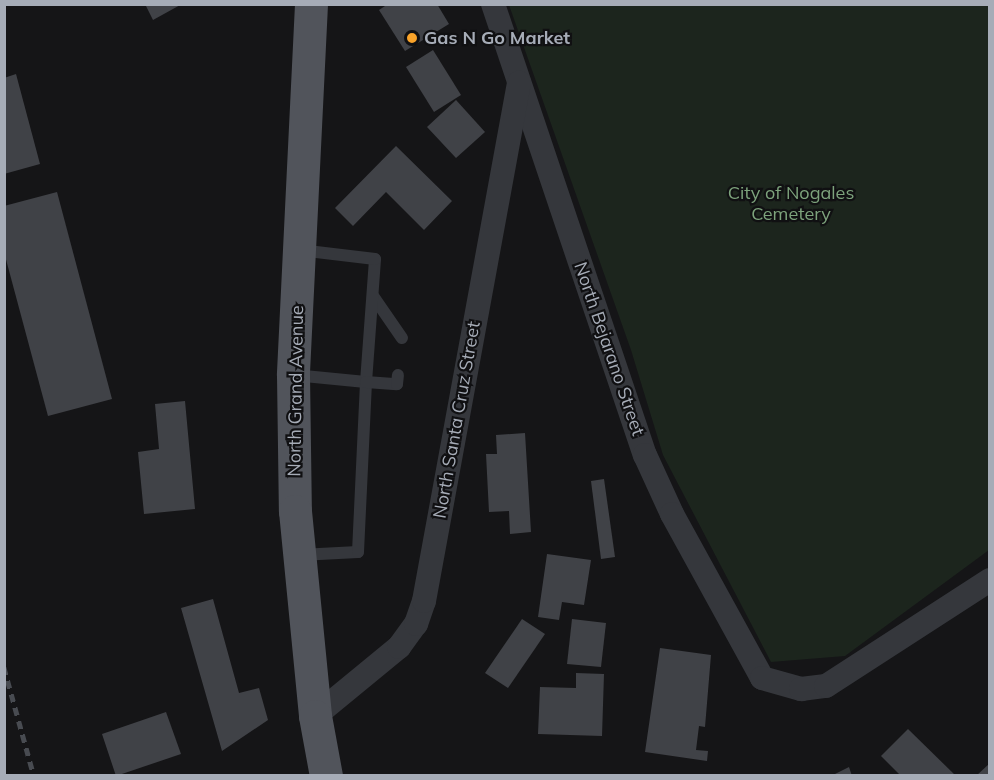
<!DOCTYPE html>
<html>
<head>
<meta charset="utf-8">
<style>
	body { margin:0 }
	#map { position:relative; width:994px; height:780px; overflow:hidden; background:#151517; font-family:Mulish,sans-serif }
	div>[style] { position:absolute }
	.green>* { inset:0; background:#1c251d }
	.building>* { inset:0; background:#404247 }
	.lane>* { height:12px; margin:-6px; padding:0 6px; transform-origin:6px; border-radius:6px; background:#35373c }
	.street>* { height:24px; margin:-12px; padding:0 12px; transform-origin:12px; border-radius:12px; background:#35373c }
	.primary>* { height:33px; margin:-16.5px; padding:0 16.5px; transform-origin:16.5px; border-radius:16.5px; background:#51545b }
	.rail>* { height:4.5px; margin-top:-2.25px; transform-origin:0; background:repeating-linear-gradient(90deg,#484b51 0 8px,transparent 0 14px) }
	.dots>* { width:16px; height:16px; translate:-50% -50%; box-sizing:border-box; border:3px solid #101012; border-radius:50% }
	span { translate:-50% -50%; white-space:nowrap; text-align:center; line-height:1.15; -webkit-text-stroke:4.5px #101012; paint-order:stroke }
	.poi-label { font-size:18px; color:#a6acb7; font-weight:700 }
	.left { translate:0 -50%; text-align:left }
	.park-label { font-size:18px; color:#7da37c }
	.street-label { font-size:18px; color:#a6acb7 }
	.frame { position:absolute; inset:0; border:6px solid #a6acb7; pointer-events:none }
</style>
</head>
<body>
<div id="map">
	<div class="green">
		<div style="clip-path:polygon(509px 5px,989px 5px,989px 550px,845px 656px,771px 662px,663px 455px,631px 350px)"></div>
	</div>
	<div class="building">
		<div style="clip-path:polygon(145px 4px,182px 4px,153px 20px)"></div>
		<div style="clip-path:polygon(388px 4px,437px 4px,449px 24px,405px 51px,379px 10px)"></div>
		<div style="clip-path:polygon(433px 50px,461px 95px,434px 112px,406px 67px)"></div>
		<div style="clip-path:polygon(16px 74px,40px 164px,4px 174px,4px 78px)"></div>
		<div style="clip-path:polygon(456px 100px,485px 132px,456px 158px,427px 127px)"></div>
		<div style="clip-path:polygon(396px 146px,452px 201px,424px 230px,386px 192px,353px 226px,335px 208px)"></div>
		<div style="clip-path:polygon(57px 192px,112px 399px,48px 416px,4px 252px,4px 206px)"></div>
		<div style="clip-path:polygon(185px 401px,195px 509px,144px 514px,138px 452px,159px 449px,155px 404px)"></div>
		<div style="clip-path:polygon(525px 433px,531px 532px,510px 534px,509px 511px,489px 512px,486px 454px,497px 454px,496px 435px)"></div>
		<div style="clip-path:polygon(604px 479px,615px 557px,601px 559px,591px 481px)"></div>
		<div style="clip-path:polygon(547px 554px,591px 560px,584px 605px,562px 602px,559px 620px,538px 617px)"></div>
		<div style="clip-path:polygon(213px 599px,239px 693px,259px 688px,268px 720px,222px 751px,181px 608px)"></div>
		<div style="clip-path:polygon(522px 619px,545px 634px,508px 688px,485px 673px)"></div>
		<div style="clip-path:polygon(572px 619px,606px 623px,601px 667px,567px 664px)"></div>
		<div style="clip-path:polygon(660px 648px,711px 655px,705px 727px,699px 726px,696px 750px,708px 751px,707px 761px,645px 752px)"></div>
		<div style="clip-path:polygon(576px 673px,604px 674px,602px 736px,538px 734px,540px 687px,576px 688px)"></div>
		<div style="clip-path:polygon(166px 712px,181px 754px,116px 776px,102px 734px)"></div>
		<div style="clip-path:polygon(908px 729px,956px 776px,901px 776px,881px 756px)"></div>
		<div style="clip-path:polygon(990px 763px,990px 776px,976px 776px)"></div>
		<div style="clip-path:polygon(849px 767px,852px 776px,831px 776px)"></div>
	</div>
	<div class="lane">
		<div style="left:373px;top:296px;width:51px;rotate:55.4deg"></div>
		<div style="left:294px;top:375px;width:72px;rotate:5.6deg"></div>
		<div style="left:366px;top:382px;width:123px;rotate:-85.8deg"></div>
		<div style="left:375px;top:259px;width:76px;rotate:-173.2deg"></div>
		<div style="left:300px;top:555px;width:58px;rotate:-3deg"></div>
		<div style="left:358px;top:552px;width:170px;rotate:-87.3deg"></div>
		<div style="left:366px;top:382px;width:31px;rotate:4deg"></div>
		<div style="left:397px;top:384px;width:9px;rotate:-84deg"></div>
	</div>
	<div class="street">
		<div style="left:493px;top:4px;width:476px;rotate:71.4deg"></div>
		<div style="left:645px;top:455px;width:65px;rotate:65.4deg"></div>
		<div style="left:672px;top:514px;width:187px;rotate:61.2deg"></div>
		<div style="left:762px;top:678px;width:41px;rotate:15.8deg"></div>
		<div style="left:801px;top:689px;width:25px;rotate:-7deg"></div>
		<div style="left:826px;top:686px;width:195px;rotate:-32.9deg"></div>
		<div style="left:315px;top:716px;width:109px;rotate:-39.4deg"></div>
		<div style="left:399px;top:647px;width:29px;rotate:-54deg"></div>
		<div style="left:416px;top:624px;width:24px;rotate:-71deg"></div>
		<div style="left:424px;top:601px;width:527px;rotate:-79.61deg"></div>
	</div>
	<div class="primary">
		<div style="left:311px;top:4px;width:371px;rotate:92.8deg"></div>
		<div style="left:293px;top:375px;width:136px;rotate:89.2deg"></div>
		<div style="left:295px;top:511px;width:206px;rotate:84.4deg"></div>
		<div style="left:315px;top:716px;width:61px;rotate:79.6deg"></div>
	</div>
	<div class="rail">
		<div style="left:4px;top:667px;width:113px;rotate:74.6deg"></div>
	</div>
	<div class="dots">
		<div style="left:412px;top:38px;background:#f9a32a"></div>
	</div>
	<div class="poi-label">
		<span class="left" style="left:424px;top:38px">Gas N Go Market</span>
	</div>
	<div class="park-label">
		<span style="left:791px;top:204px">City of Nogales<br>Cemetery</span>
	</div>
	<div class="street-label">
		<span style="left:609px;top:349px;rotate:71deg">North Bejarano Street</span>
		<span style="left:296px;top:391px;rotate:-89deg">North Grand Avenue</span>
		<span style="left:457px;top:420px;rotate:-80deg">North Santa Cruz Street</span>
	</div>
	<div class="frame"></div>
</div>
</body>
</html>
